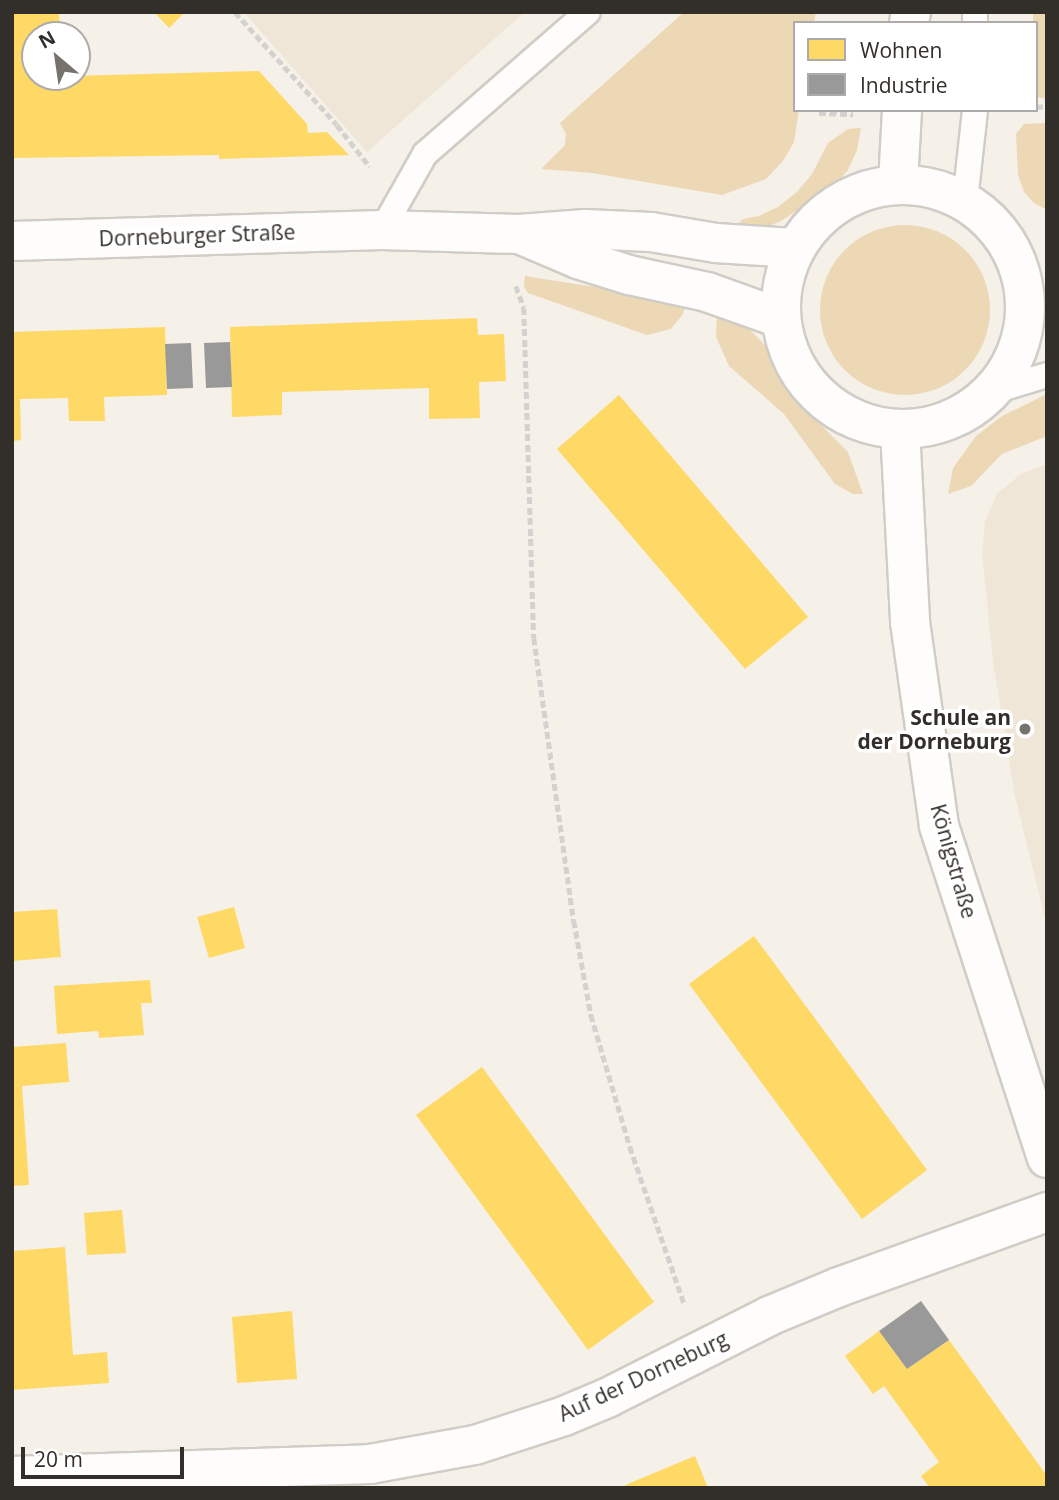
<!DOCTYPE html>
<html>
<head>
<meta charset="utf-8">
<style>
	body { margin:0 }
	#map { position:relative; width:1059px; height:1500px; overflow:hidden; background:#f5f0e8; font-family:"Open Sans",sans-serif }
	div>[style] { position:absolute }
	.built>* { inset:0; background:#f0e6d7 }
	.green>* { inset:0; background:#edd8b6 }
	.round { border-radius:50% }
	.homes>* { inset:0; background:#ffd966 }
	.industry>* { inset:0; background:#999 }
	.path>* { height:4.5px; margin-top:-2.25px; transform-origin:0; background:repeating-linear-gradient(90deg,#d4d1ce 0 7px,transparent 0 10.5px) }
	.roads { filter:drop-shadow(2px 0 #d0ccc6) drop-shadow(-2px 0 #d0ccc6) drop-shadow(0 2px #d0ccc6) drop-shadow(0 -2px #d0ccc6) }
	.service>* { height:24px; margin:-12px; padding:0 12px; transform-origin:12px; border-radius:12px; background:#fefdfc }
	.minor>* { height:38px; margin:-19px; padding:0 19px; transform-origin:19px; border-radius:19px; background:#fefdfc }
	.tertiary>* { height:38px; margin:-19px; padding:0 19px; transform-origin:19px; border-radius:19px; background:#fefdfc }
	.tertiary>.ring { margin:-19px; padding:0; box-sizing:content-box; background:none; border:38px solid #fefdfc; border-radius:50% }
	.dots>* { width:19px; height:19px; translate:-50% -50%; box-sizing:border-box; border:4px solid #fff; border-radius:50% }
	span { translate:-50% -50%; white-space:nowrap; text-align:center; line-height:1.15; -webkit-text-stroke:7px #fff; paint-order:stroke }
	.street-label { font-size:21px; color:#322e29 }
	.poi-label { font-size:21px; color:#322e29; font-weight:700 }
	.right { translate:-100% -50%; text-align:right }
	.frame { position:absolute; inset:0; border:14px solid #322e29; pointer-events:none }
	.legend { position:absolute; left:793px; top:21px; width:245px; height:91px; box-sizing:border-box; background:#fff; border:2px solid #adaba9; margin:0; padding:9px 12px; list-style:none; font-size:21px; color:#322e29 }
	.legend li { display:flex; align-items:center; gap:14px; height:35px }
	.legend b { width:35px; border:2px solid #adaba9 }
	.north { position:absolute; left:21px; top:21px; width:70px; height:70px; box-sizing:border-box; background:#fff; border:2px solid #adaba9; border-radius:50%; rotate:331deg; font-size:19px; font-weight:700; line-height:28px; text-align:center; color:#322e29 }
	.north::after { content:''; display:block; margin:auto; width:24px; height:32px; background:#76726c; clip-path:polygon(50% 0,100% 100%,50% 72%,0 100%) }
	.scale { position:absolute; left:21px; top:1447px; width:163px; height:32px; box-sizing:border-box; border:4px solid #322e29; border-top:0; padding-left:9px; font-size:21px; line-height:24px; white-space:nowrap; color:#322e29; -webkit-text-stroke:5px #fff; paint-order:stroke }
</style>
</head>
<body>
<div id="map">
	<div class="built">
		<div style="clip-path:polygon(244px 12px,525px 12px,367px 152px)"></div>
		<div style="clip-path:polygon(1047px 464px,1047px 926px,1015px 796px,993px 661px,982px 553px,985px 522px,997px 494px,1021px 474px)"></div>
	</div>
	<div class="green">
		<div style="clip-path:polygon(684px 12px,816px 12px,814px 23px,795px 23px,795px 110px,799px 110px,794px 142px,783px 161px,766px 179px,722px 195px,592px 173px,541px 169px,565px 145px,566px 134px,560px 123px)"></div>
		<div style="clip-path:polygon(1033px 12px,1047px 12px,1047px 99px,1036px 97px,1036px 23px,1033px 23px)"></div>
		<div style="clip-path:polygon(1047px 123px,1047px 210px,1034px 203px,1024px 192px,1018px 175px,1016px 134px,1024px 124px)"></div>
		<div style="clip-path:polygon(861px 128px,857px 150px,848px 170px,834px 186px,781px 221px,764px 228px,734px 227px,743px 219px,759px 216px,778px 207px,797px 192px,812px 174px,828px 143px,848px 129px)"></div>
		<div class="round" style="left:820px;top:225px;width:170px;height:170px"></div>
		<div style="clip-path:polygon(525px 276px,627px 292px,686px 305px,683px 314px,671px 329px,647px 335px,528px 293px,524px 287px)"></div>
		<div style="clip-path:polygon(717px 312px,743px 323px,764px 344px,787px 391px,848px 452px,863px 494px,853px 494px,835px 484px,784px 414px,729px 366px,716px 337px)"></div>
		<div style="clip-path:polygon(1047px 394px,1047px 436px,1002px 454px,971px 486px,948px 494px,953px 468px,976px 436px,1002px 416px)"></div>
	</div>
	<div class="homes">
		<div style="clip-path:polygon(12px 12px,59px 12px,60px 35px,35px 35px,35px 77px,259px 71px,307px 124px,308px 133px,327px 132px,349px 155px,219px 159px,219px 155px,12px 158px)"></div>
		<div style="clip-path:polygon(154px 12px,185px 12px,169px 28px)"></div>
		<div style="clip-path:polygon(477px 318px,478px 335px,504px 334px,506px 381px,479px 382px,480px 418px,429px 419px,429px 388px,282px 392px,282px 415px,232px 417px,230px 327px)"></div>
		<div style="clip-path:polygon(165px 327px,167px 395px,104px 397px,105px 421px,69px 421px,68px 398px,20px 399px,21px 440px,12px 441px,12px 332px)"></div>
		<div style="clip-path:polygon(619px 395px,808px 617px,745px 669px,557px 449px)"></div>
		<div style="clip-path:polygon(234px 907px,245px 948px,209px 958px,197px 917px)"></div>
		<div style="clip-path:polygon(57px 909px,61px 957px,12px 961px,12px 912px)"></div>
		<div style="clip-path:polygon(754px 936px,927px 1170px,862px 1219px,689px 984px)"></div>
		<div style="clip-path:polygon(150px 980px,152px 1003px,141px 1003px,144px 1035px,99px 1038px,98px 1031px,57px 1034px,54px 986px)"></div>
		<div style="clip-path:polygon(66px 1043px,69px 1082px,22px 1086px,29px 1185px,12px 1186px,12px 1047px)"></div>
		<div style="clip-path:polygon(482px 1067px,654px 1302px,588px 1350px,416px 1115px)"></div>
		<div style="clip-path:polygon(122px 1210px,126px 1253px,87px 1255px,84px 1213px)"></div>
		<div style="clip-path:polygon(65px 1247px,73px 1355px,107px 1352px,109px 1383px,12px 1390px,12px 1251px)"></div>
		<div style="clip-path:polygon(292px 1311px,297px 1379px,237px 1383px,232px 1317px)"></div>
		<div style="clip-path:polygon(879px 1331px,907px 1369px,949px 1340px,1047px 1476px,1047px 1488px,930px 1488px,921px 1476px,939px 1462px,884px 1386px,873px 1394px,845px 1356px)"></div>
		<div style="clip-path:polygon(695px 1456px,708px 1488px,620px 1488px,630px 1483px)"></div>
	</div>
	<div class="industry">
		<div style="clip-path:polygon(230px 342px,232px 387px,206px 388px,204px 343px)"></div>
		<div style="clip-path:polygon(191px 343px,193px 388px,167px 389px,165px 344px)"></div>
		<div style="clip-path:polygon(921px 1301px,949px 1340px,907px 1369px,879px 1331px)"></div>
	</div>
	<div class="path">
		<div style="left:235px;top:12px;width:152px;rotate:47.9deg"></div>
		<div style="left:337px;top:125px;width:53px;rotate:51.8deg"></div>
		<div style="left:1036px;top:107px;width:11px;rotate:-5deg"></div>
		<div style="left:819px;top:113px;width:34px;rotate:2deg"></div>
		<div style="left:516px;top:286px;width:23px;rotate:70deg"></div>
		<div style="left:524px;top:308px;width:330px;rotate:88.3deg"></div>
		<div style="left:534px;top:638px;width:286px;rotate:82deg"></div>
		<div style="left:574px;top:921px;width:96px;rotate:79.7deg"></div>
		<div style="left:591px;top:1015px;width:138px;rotate:73.5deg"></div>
		<div style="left:630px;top:1147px;width:168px;rotate:70.9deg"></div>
	</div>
	<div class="roads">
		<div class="service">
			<div style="left:975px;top:12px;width:11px;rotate:90deg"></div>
			<div style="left:965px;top:201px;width:92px;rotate:-83.7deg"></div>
			<div style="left:382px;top:230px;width:87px;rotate:-60.5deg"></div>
			<div style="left:425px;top:154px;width:216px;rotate:-41.1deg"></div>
			<div style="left:991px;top:392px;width:59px;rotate:-16.9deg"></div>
		</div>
		<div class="minor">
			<div style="left:909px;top:23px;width:11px;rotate:-80deg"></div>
			<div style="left:898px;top:184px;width:74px;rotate:-86.9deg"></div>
			<div style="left:12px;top:1476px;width:358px;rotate:-1.9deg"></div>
			<div style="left:370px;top:1464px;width:107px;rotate:-10.3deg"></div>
			<div style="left:475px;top:1445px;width:94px;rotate:-18deg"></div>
			<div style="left:564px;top:1416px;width:47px;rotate:-22.7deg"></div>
			<div style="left:607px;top:1398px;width:182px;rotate:-26.8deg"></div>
			<div style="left:769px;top:1316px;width:76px;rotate:-22.5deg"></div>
			<div style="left:839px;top:1287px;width:221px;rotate:-19.8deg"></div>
		</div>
		<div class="tertiary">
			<div class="ring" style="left:781px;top:185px;width:206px;height:206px"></div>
			<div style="left:524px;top:236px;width:59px;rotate:23.1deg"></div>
			<div style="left:578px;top:259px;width:53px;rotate:17.4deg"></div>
			<div style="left:629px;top:275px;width:80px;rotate:12.3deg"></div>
			<div style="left:707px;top:292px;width:77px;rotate:19.6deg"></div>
			<div style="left:12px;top:241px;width:370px;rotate:-1.7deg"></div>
			<div style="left:382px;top:230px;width:137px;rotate:1.7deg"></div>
			<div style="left:519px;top:234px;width:66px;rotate:-4.3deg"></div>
			<div style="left:585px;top:229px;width:66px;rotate:2.6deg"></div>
			<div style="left:651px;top:232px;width:66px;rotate:9.6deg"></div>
			<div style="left:716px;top:243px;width:78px;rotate:3.7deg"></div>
			<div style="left:900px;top:429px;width:193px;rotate:87deg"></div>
			<div style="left:910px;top:622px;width:206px;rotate:81.9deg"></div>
			<div style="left:939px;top:826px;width:349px;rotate:72deg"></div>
		</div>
	</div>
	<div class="dots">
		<div style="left:1025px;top:729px;background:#76726c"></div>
	</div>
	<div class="street-label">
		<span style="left:197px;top:235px;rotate:-2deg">Dorneburger Straße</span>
		<span style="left:954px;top:861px;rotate:74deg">Königstraße</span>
		<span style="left:643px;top:1376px;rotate:-25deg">Auf der Dorneburg</span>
	</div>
	<div class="poi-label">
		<span class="right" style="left:1011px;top:729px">Schule an<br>der Dorneburg</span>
	</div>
	<div class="frame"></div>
	<ul class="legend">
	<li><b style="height:19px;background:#ffd966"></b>Wohnen</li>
	<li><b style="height:19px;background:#999"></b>Industrie</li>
	</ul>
	<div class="north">N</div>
	<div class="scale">20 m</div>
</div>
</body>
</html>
